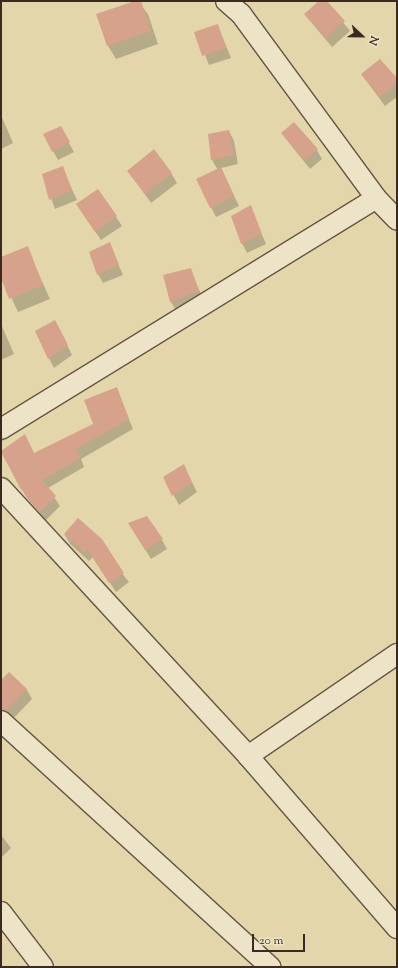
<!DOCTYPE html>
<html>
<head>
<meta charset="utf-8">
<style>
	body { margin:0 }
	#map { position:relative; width:398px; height:968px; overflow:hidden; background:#e4d6ab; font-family:"Sorts Mill Goudy",serif }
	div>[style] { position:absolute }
	.shadow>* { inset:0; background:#0003 }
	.building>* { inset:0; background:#d7a28b }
	.roads { filter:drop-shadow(1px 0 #655543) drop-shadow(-1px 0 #655543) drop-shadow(0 1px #655543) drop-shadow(0 -1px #655543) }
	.minor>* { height:20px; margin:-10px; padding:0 10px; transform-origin:10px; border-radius:10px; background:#ede4c8 }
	span { translate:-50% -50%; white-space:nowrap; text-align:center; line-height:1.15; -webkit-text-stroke:3px #ede4c8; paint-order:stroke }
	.frame { position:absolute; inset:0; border:2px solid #3b2a20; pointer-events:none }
	.north { position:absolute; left:342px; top:16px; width:40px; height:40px; -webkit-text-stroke:3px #ede4c8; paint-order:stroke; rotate:112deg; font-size:11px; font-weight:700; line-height:16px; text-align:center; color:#3b2a20 }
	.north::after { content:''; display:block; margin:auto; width:14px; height:18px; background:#3b2a20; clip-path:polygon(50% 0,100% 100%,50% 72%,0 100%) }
	.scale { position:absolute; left:252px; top:934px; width:53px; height:18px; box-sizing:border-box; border:2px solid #3b2a20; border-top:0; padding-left:5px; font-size:12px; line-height:14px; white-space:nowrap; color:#3b2a20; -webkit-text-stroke:3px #ede4c8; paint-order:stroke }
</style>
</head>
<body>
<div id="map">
	<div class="shadow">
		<div style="clip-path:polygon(138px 1px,148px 14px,158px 44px,116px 59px,108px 46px)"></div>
		<div style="clip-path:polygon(320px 1px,326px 1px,350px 31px,332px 47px,305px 15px)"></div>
		<div style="clip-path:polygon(218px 26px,231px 58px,209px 65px,196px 33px)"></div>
		<div style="clip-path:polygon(362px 75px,397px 80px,397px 97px,385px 106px)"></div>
		<div style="clip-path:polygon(1px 115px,13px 143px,1px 149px)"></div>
		<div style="clip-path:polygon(60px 127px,74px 152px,58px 160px,53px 151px)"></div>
		<div style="clip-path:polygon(229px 131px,234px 141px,238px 164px,221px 168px,239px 206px,216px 217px,211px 207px,218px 170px,212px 160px)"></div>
		<div style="clip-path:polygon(282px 134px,317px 150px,322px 159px,310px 169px)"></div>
		<div style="clip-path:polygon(62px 168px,77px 200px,55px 209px,43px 175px)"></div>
		<div style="clip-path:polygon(128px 171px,171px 173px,177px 183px,151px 203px)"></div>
		<div style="clip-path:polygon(98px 190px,122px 226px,101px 240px,83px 214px)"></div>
		<div style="clip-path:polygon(250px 206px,266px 244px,247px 253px,242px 243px)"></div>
		<div style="clip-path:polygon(109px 243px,123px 275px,103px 283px,98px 274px)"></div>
		<div style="clip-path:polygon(27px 248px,50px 299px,18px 312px,1px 275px,1px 258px)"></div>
		<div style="clip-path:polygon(190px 269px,204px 301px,176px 311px,171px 302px,164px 276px)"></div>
		<div style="clip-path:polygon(1px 324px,14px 354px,1px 360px)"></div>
		<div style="clip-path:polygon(60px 331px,72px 355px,54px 368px,36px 332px)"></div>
		<div style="clip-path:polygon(116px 388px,133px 429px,81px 459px,84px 467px,48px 488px,60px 506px,46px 520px,27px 498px,1px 452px,25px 436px,34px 454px,94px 425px)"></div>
		<div style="clip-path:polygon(184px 466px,197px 492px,179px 505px,164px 477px)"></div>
		<div style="clip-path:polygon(78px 519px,129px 582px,116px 592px,93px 557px,89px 561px,70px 544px,65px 535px)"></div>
		<div style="clip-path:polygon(135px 533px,162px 540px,167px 549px,151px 559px)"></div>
		<div style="clip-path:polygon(9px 673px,27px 690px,32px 699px,13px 719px,1px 707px,1px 681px)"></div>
		<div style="clip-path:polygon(1px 835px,11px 848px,2px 857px,1px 856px)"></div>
	</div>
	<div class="building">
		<div style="clip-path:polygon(135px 1px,141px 1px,151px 31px,107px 46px,96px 14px)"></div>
		<div style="clip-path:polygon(319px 1px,327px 1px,345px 21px,326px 38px,304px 14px)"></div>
		<div style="clip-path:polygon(218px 24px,226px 48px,202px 56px,194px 32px)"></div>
		<div style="clip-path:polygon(380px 59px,397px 78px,397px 84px,379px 97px,361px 74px)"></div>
		<div style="clip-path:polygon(294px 122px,318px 149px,305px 160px,281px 133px)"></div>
		<div style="clip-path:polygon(61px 126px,70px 142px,52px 152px,43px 134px)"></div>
		<div style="clip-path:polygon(229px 130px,234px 155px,211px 160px,208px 134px)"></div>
		<div style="clip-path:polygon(154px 149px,172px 173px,145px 194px,127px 171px)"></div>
		<div style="clip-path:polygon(63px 166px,72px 190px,49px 200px,42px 174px)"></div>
		<div style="clip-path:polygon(221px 167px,234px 196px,210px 208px,196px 179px)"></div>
		<div style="clip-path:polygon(98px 189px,117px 216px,95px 232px,76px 204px)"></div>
		<div style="clip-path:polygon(251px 205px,262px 234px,241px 244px,231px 216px)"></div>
		<div style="clip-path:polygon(110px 242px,119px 265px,97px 275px,89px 252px)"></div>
		<div style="clip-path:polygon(28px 246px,43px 285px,9px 299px,1px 278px,1px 257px)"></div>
		<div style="clip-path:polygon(191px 268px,199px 291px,170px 302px,163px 275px)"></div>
		<div style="clip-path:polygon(55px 320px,68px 345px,48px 359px,35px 331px)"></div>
		<div style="clip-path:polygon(117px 387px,129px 419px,76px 449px,80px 458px,42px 480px,56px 496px,40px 512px,20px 488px,1px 451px,25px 434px,34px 453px,93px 424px,84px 400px)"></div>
		<div style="clip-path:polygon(184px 464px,192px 483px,172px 496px,163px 477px)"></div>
		<div style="clip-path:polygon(147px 516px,163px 539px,145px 550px,128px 523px)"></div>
		<div style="clip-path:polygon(78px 518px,102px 539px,124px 573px,109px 583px,87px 549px,84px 552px,64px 534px)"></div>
		<div style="clip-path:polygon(9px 672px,27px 689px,6px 711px,1px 710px,1px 680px)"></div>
	</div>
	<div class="roads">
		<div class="minor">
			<div style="left:226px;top:1px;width:20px;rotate:41deg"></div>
			<div style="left:241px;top:14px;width:228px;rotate:53.7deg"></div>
			<div style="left:376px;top:198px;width:30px;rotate:46deg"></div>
			<div style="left:1px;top:429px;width:440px;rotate:-31.6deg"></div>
			<div style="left:1px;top:488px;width:364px;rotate:47.3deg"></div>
			<div style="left:248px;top:756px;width:228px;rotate:49.1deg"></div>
			<div style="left:1px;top:721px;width:365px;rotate:42.4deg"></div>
			<div style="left:248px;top:756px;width:181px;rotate:-34.4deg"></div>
			<div style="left:1px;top:912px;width:69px;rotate:52.6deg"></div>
		</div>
	</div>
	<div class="frame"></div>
	<div class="north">N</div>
	<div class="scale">20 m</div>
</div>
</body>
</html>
